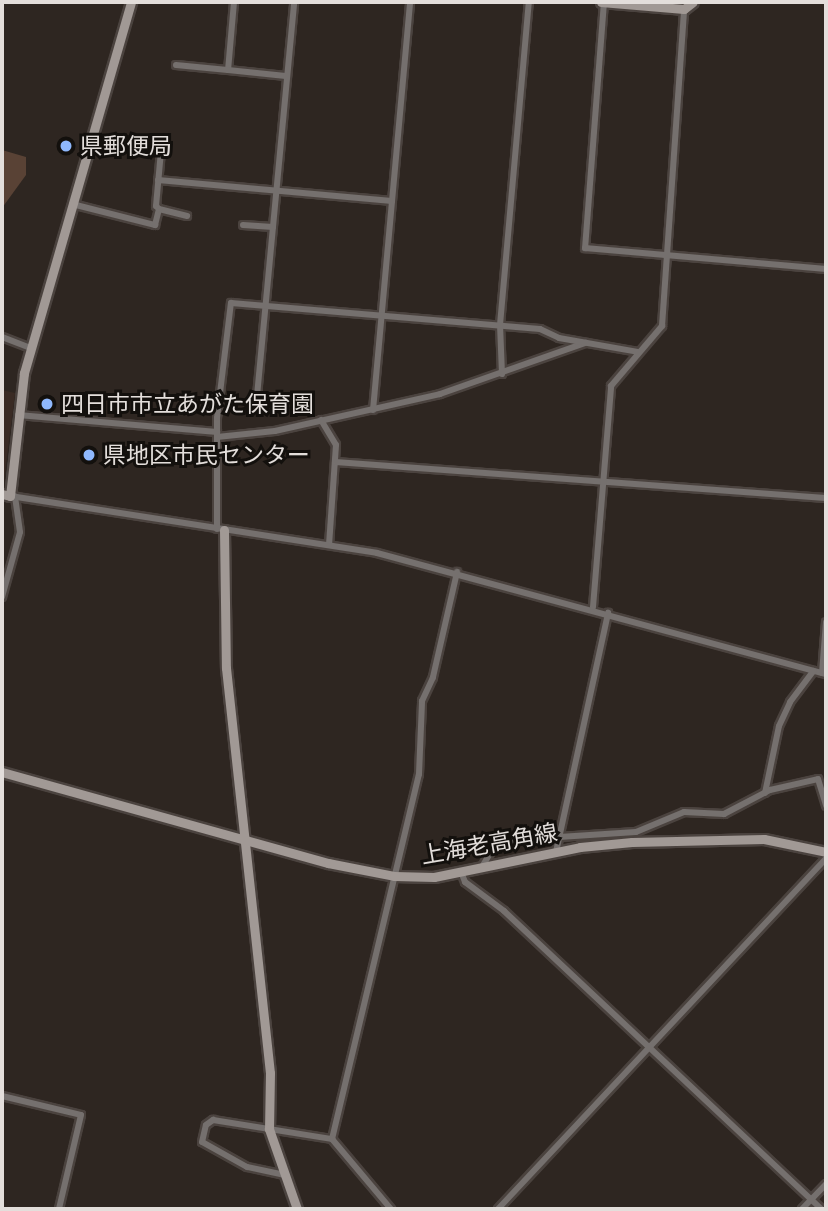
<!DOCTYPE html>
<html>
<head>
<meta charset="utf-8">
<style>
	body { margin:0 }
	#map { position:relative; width:828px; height:1211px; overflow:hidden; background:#2e2621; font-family:Montserrat,"Noto Sans JP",sans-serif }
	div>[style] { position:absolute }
	.built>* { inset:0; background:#3a2b24 }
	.green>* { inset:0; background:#594235 }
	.roads { filter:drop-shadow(2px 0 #4b433f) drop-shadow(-2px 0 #4b433f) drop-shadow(0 2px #4b433f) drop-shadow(0 -2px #4b433f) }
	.street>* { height:6px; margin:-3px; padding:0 3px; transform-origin:3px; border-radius:3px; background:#75706e }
	.secondary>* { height:9px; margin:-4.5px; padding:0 4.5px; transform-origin:4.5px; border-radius:4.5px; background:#a19995 }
	.dots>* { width:19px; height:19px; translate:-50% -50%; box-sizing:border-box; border:4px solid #13100d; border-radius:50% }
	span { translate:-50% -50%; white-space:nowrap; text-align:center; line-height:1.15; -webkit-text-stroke:6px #13100d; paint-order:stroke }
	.poi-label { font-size:23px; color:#e3dedb }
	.left { translate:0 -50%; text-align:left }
	.street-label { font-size:23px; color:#e3dedb }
	.frame { position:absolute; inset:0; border:4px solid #e3dedb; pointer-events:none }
</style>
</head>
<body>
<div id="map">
	<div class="built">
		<div style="clip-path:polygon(2px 390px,15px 393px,3px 488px,2px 488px)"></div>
	</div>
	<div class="green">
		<div style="clip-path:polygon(2px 150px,26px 157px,26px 175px,2px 208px)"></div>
	</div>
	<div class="roads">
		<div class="street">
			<div style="left:234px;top:2px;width:68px;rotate:95deg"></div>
			<div style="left:228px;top:70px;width:58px;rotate:5.9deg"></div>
			<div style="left:604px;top:2px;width:247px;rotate:94.4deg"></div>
			<div style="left:585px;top:248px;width:242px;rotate:5deg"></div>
			<div style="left:176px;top:65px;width:52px;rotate:5.5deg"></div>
			<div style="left:158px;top:180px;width:235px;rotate:5.1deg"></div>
			<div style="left:72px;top:204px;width:86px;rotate:14.2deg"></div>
			<div style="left:155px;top:225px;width:16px;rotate:-76deg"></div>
			<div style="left:159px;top:209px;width:29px;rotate:14deg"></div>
			<div style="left:159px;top:209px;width:4px;rotate:-135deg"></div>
			<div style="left:156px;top:206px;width:66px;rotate:-84.8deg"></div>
			<div style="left:243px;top:225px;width:30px;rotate:4deg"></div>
			<div style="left:2px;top:337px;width:31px;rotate:21deg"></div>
			<div style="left:502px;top:374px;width:49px;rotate:-92.3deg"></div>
			<div style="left:500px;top:325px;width:324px;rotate:-84.9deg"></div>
			<div style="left:257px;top:396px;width:396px;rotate:-84.6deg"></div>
			<div style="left:373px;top:410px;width:410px;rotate:-84.8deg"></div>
			<div style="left:18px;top:415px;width:200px;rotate:4.9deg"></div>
			<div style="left:321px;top:420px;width:29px;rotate:59deg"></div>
			<div style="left:336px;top:445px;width:99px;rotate:94deg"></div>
			<div style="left:217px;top:437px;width:58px;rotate:-5.9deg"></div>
			<div style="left:275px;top:431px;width:169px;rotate:-12.6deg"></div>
			<div style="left:440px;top:394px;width:154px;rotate:-19.4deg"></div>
			<div style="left:335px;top:462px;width:492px;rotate:4.2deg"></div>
			<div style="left:10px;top:496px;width:371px;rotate:8.8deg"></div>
			<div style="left:377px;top:553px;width:465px;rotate:15.1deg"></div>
			<div style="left:217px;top:529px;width:111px;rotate:-90deg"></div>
			<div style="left:217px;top:418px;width:116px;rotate:-83.1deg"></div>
			<div style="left:231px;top:303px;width:310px;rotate:4.8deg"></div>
			<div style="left:540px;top:329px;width:21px;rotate:25deg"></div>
			<div style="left:559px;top:338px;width:80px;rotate:10deg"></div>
			<div style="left:2px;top:597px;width:67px;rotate:-74.5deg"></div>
			<div style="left:20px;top:532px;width:36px;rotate:-98deg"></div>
			<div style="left:593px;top:607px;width:222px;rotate:-85.3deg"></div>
			<div style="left:611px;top:386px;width:79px;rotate:-49.6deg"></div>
			<div style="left:662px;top:326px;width:318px;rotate:-86deg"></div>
			<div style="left:822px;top:673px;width:51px;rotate:-85.5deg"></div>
			<div style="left:765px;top:793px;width:68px;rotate:-78.2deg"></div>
			<div style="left:779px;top:726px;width:26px;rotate:-65deg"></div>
			<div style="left:790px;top:702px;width:39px;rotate:-53deg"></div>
			<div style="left:556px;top:852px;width:245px;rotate:-77.7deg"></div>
			<div style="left:482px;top:867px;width:22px;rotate:-60deg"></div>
			<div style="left:493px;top:848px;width:22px;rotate:-22deg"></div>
			<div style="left:513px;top:840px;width:123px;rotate:-3.7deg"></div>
			<div style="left:636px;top:832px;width:52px;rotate:-22.6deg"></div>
			<div style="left:684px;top:812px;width:40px;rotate:2.9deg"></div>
			<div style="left:724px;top:814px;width:52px;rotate:-27.6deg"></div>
			<div style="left:770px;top:790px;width:49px;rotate:-12.9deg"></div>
			<div style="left:818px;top:779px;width:28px;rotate:73deg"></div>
			<div style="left:461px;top:872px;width:11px;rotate:68deg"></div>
			<div style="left:465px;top:882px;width:49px;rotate:36.6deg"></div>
			<div style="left:504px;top:911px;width:434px;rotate:43.2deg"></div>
			<div style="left:2px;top:1096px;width:81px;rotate:13.5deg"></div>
			<div style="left:81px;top:1115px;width:97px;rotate:103.2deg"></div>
			<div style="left:332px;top:1139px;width:375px;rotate:-76.6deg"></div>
			<div style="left:419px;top:774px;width:73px;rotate:-87.6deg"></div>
			<div style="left:422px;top:701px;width:26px;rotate:-65deg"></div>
			<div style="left:433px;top:677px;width:108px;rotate:-77.1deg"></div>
			<div style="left:285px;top:1175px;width:39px;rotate:-168deg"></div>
			<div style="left:247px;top:1167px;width:51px;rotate:-150.9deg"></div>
			<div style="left:202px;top:1142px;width:17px;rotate:-77deg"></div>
			<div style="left:206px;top:1125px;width:9px;rotate:-36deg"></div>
			<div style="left:213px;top:1120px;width:121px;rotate:9.1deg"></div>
			<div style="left:332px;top:1139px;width:92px;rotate:49.9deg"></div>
			<div style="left:498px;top:1209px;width:480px;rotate:-46.9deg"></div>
			<div style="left:802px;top:1209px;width:35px;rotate:-46deg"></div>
		</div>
		<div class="secondary">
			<div style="left:601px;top:2px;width:83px;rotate:4.8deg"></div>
			<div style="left:684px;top:9px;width:11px;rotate:-38deg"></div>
			<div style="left:2px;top:494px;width:8px;rotate:14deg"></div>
			<div style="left:10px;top:496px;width:124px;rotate:-83.5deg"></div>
			<div style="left:24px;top:373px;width:386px;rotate:-73.9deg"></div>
			<div style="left:224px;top:530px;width:138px;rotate:89.2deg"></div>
			<div style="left:226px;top:668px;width:407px;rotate:83.8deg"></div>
			<div style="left:270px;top:1073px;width:56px;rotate:91deg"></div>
			<div style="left:269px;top:1129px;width:85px;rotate:70.7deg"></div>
			<div style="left:2px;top:772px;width:338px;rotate:15.6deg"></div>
			<div style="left:328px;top:863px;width:67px;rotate:11.1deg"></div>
			<div style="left:394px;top:876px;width:40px;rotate:1.4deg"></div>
			<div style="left:434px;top:877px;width:149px;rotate:-11.6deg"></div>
			<div style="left:580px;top:847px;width:52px;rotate:-5.5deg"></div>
			<div style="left:632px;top:842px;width:132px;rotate:-1.3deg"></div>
			<div style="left:764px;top:839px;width:63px;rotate:11.8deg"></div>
		</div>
	</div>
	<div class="dots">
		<div style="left:66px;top:146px;background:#8fb8fd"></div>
		<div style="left:47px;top:404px;background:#8fb8fd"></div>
		<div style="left:89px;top:455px;background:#8fb8fd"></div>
	</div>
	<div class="poi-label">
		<span class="left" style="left:80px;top:146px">県郵便局</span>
		<span class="left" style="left:61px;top:404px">四日市市立あがた保育園</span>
		<span class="left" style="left:103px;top:455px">県地区市民センター</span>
	</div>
	<div class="street-label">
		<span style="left:489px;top:844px;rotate:-10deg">上海老高角線</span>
	</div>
	<div class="frame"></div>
</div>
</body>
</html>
